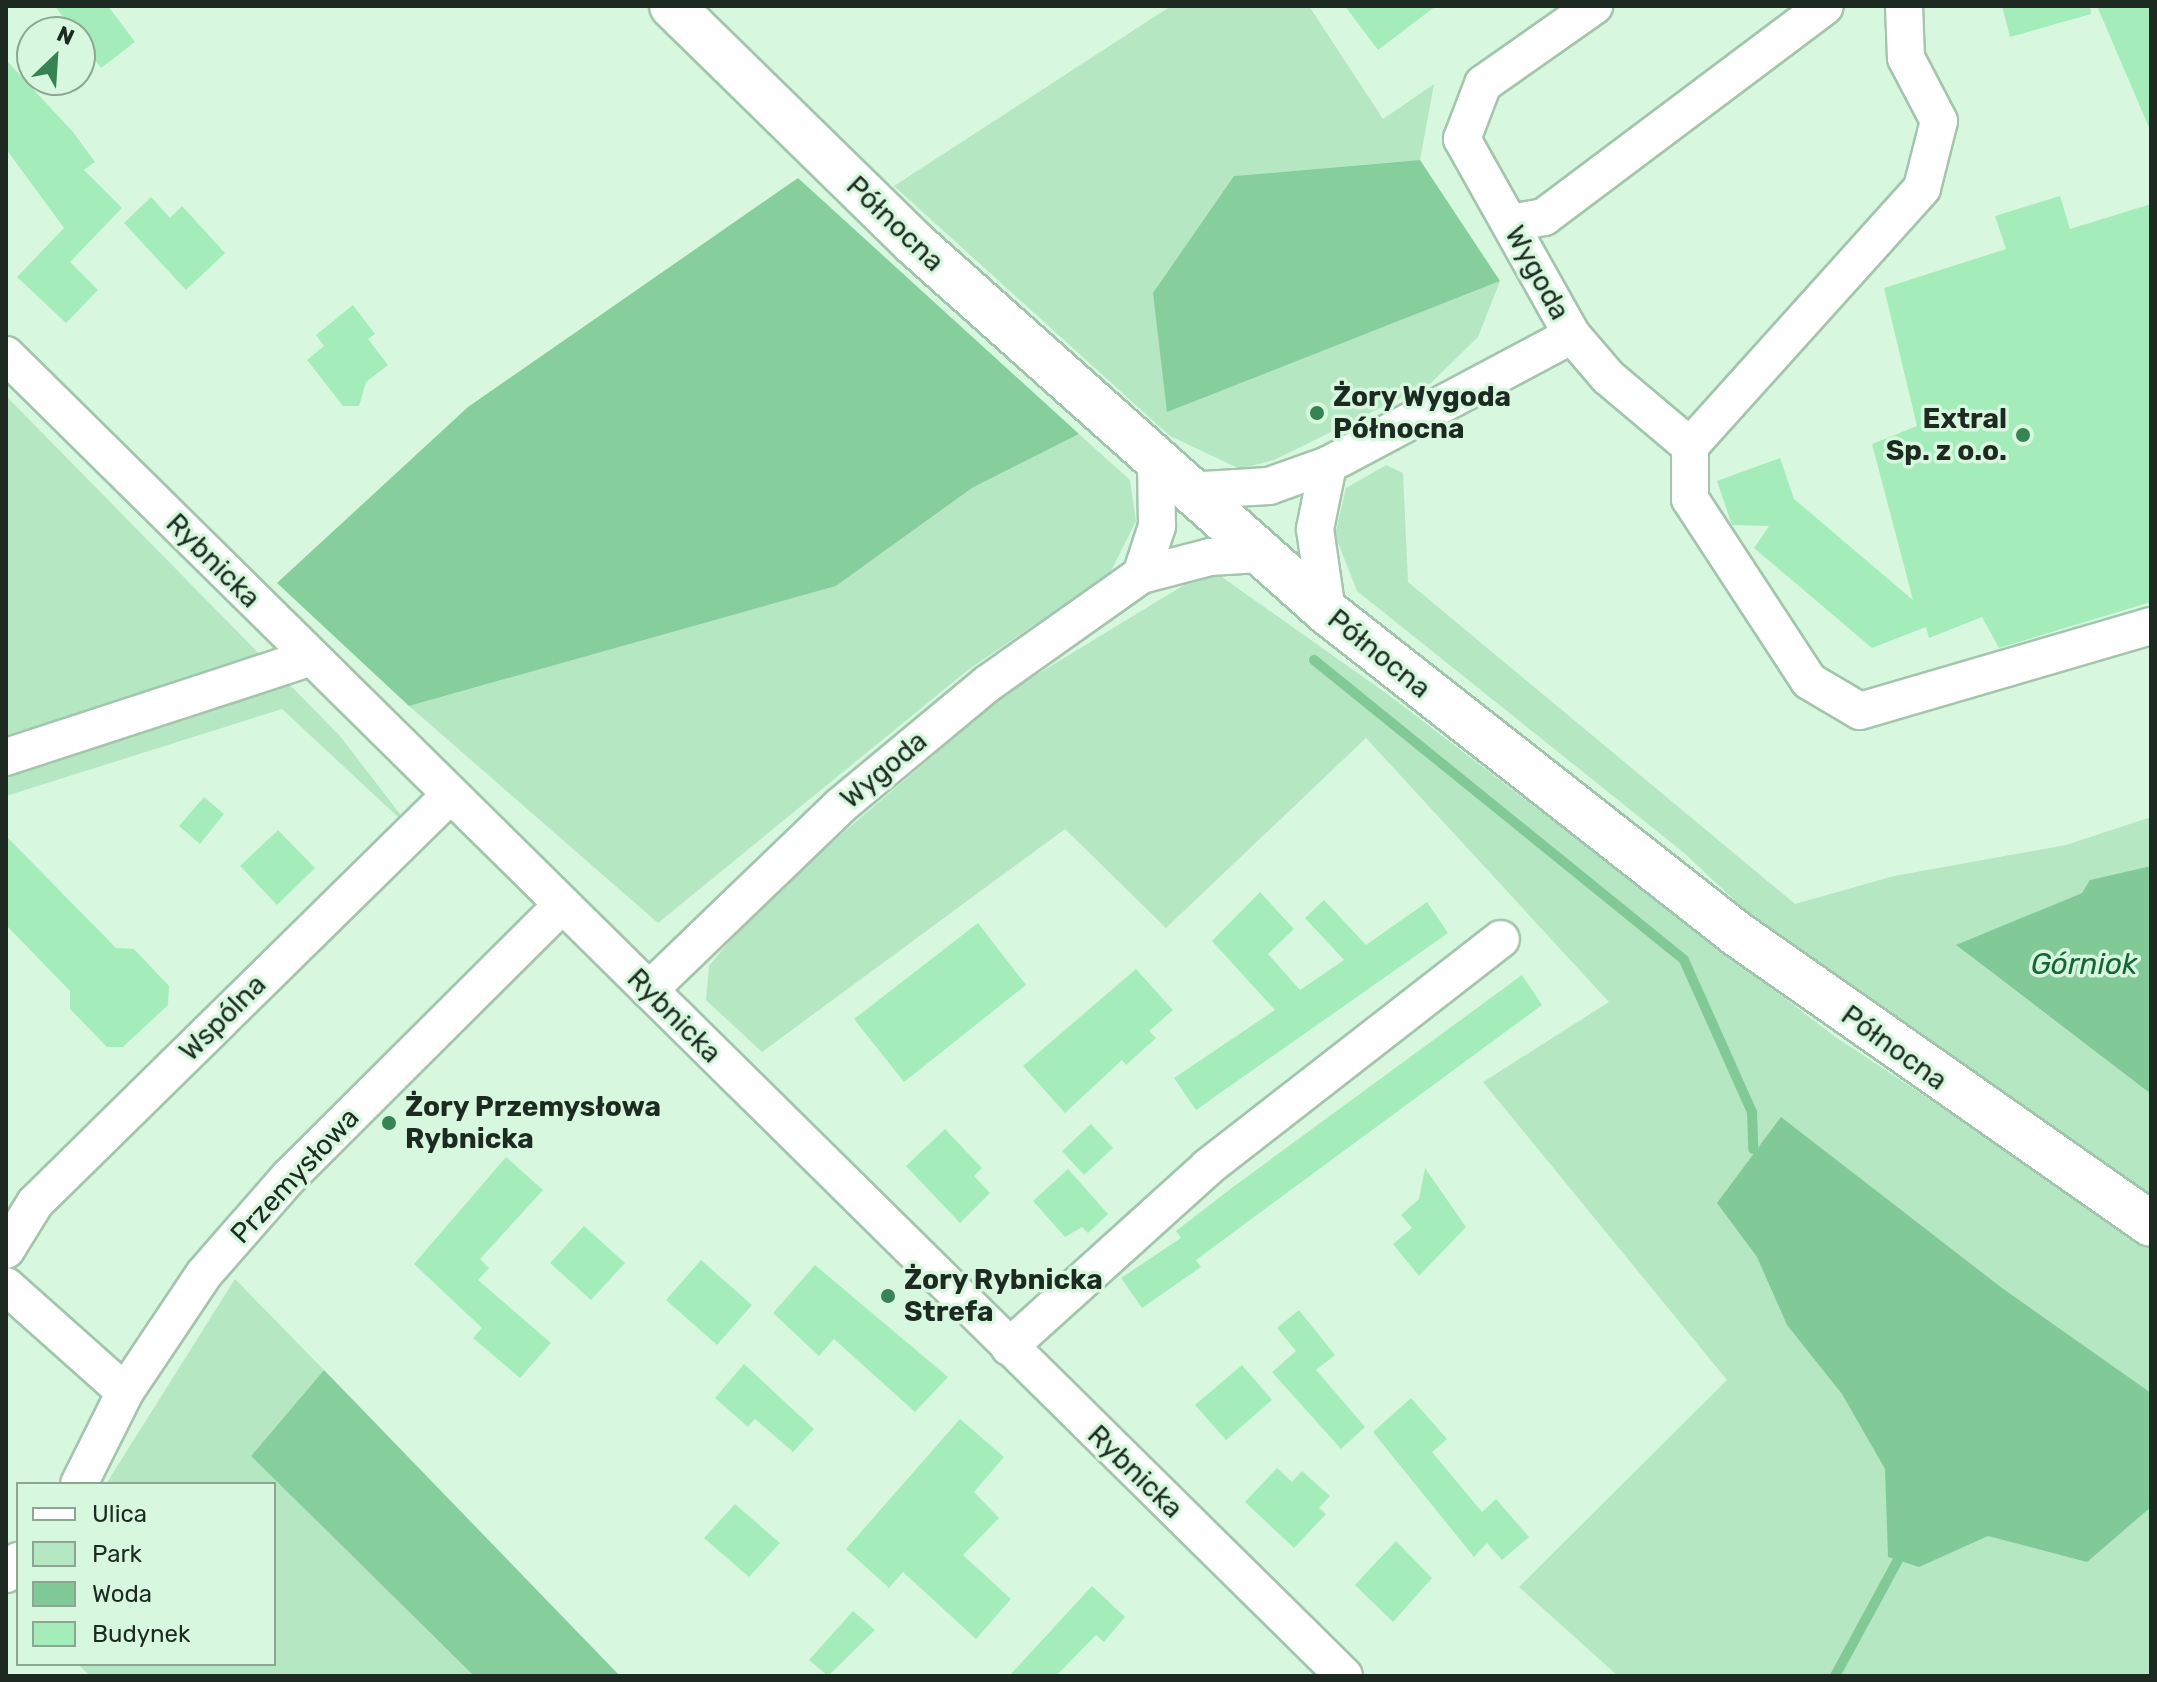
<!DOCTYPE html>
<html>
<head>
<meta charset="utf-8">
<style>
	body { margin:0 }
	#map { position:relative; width:2157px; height:1682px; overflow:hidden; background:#d7f8df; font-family:Rubik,sans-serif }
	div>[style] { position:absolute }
	.green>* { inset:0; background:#b5e7c3 }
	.forest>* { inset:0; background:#86ce9c }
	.water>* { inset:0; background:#81ca98 }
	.stream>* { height:10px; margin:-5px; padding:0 5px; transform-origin:5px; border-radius:5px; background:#81ca98 }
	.building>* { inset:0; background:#a4edba }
	.roads { filter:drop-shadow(2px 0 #a4c5ad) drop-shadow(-2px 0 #a4c5ad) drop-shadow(0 2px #a4c5ad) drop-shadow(0 -2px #a4c5ad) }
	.minor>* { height:36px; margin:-18px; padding:0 18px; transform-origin:18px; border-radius:18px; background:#fff }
	.major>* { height:44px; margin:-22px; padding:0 22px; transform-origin:22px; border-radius:22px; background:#fff }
	.dots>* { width:22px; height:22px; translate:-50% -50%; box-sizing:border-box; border:4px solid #d7f8df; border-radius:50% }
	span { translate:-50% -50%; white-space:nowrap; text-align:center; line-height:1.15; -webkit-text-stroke:7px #d7f8df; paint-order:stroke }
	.street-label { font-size:28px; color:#1d2a21 }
	.poi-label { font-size:28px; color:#1d2a21; font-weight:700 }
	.left { translate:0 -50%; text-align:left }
	.right { translate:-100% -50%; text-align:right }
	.water-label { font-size:30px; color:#146538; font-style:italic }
	.frame { position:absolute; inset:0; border:8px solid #1d2a21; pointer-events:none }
	.legend { position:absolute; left:16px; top:1482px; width:260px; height:184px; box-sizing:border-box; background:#d7f8df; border:2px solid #8da693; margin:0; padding:10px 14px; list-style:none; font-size:24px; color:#1d2a21 }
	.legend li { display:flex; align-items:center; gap:16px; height:40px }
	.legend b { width:40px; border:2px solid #8da693 }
	.north { position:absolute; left:16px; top:16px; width:80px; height:80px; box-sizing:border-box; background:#d7f8df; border:2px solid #8da693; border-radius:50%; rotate:25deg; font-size:22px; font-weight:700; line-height:32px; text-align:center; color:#1d2a21 }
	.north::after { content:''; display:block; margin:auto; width:28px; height:36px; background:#368454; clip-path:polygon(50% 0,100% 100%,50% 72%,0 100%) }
</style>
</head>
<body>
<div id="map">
	<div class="green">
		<div style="clip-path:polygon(1171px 6px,1309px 6px,1383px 119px,1434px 84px,1420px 160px,1234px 176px,1167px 411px,1500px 281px,1478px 337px,1431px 383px,1274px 460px,1240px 469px,1170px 436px,894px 186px)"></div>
		<div style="clip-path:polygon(6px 396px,340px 736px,413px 831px,282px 709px,6px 796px)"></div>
		<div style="clip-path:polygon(1079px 434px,1130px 480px,1136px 521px,1110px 573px,968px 670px,658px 923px,409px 706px,836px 586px,972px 488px)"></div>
		<div style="clip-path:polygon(1386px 465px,1403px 473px,1408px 582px,1795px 904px,1894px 876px,2066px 845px,2151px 817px,2151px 866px,2091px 880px,2082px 893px,1957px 946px,2151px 1094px,2151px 1202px,1761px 925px,1683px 852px,1357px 591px,1335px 535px,1346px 488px)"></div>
		<div style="clip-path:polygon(1219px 575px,1390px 696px,1834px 1036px,2151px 1246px,2151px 1676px,1618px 1676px,1519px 1587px,1727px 1380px,1483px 1082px,1609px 1002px,1366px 738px,1166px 928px,1065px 829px,762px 1052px,706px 1000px,709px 966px,763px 901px,1008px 692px,1184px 585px)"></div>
		<div style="clip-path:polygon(235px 1279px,324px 1370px,251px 1456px,474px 1676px,90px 1676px,78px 1664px,274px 1664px,274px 1484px,106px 1484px)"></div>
	</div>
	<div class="forest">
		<div style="clip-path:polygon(1420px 160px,1500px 281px,1167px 412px,1153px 293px,1234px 176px)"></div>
		<div style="clip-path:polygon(798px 178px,1079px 434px,972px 488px,836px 586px,409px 706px,277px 583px,468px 407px)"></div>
		<div style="clip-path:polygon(324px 1370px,620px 1676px,474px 1676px,251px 1456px)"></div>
	</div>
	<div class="water">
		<div style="clip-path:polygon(2151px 866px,2151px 1094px,1956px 945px,2082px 893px,2090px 880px)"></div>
		<div style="clip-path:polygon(1781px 1117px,2002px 1288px,2151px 1393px,2151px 1507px,2087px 1562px,1988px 1536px,1919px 1567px,1888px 1557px,1885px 1469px,1842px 1394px,1787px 1325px,1757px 1257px,1717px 1203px)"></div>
	</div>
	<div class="stream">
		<div style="left:1314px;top:660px;width:476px;rotate:39deg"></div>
		<div style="left:1684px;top:960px;width:167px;rotate:65.9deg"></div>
		<div style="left:1752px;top:1112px;width:37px;rotate:88deg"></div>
		<div style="left:1835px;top:1676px;width:132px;rotate:-61.5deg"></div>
	</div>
	<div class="building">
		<div style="clip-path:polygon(55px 6px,108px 6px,135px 42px,101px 68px)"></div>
		<div style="clip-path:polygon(1345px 6px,1436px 6px,1378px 50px)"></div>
		<div style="clip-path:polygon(2002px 6px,2090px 6px,2091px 14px,2010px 37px)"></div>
		<div style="clip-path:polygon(2097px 6px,2151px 6px,2151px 132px)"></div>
		<div style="clip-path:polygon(6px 60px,73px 132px,95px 162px,84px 170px,122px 208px,70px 262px,98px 290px,66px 323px,17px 277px,64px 228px,6px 149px)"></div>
		<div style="clip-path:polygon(2060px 196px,2070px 229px,2151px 204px,2151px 602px,1999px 648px,1982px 617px,1929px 638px,1926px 627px,1872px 648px,1754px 548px,1769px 526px,1732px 525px,1717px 481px,1780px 458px,1794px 499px,1913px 600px,1872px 444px,1917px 426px,1884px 288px,2006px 249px,1995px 216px)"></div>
		<div style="clip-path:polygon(151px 197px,170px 218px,182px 206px,225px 253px,186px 290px,124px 223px)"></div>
		<div style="clip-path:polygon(353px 305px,375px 334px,368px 339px,388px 365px,366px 382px,359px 406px,343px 406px,307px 360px,324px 346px,316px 335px)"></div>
		<div style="clip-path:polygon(204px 797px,224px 814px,200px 844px,179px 826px)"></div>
		<div style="clip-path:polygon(278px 830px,315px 868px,277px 905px,240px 866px)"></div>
		<div style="clip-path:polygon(6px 836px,116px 948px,134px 949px,169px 986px,168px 1005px,123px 1047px,107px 1047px,70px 1009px,70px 991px,6px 925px)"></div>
		<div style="clip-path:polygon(1260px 892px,1294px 929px,1268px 954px,1300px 990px,1344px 960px,1305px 918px,1324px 900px,1366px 945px,1427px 902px,1448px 933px,1196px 1110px,1174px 1078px,1275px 1010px,1212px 941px)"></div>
		<div style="clip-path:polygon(978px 923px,1026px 985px,904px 1082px,854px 1019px)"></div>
		<div style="clip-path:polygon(1136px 969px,1173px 1010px,1149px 1031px,1156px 1038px,1126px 1065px,1122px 1060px,1065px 1113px,1023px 1066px)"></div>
		<div style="clip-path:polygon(1522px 975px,1542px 1005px,1254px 1217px,1196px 1260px,1201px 1267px,1142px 1308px,1121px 1278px,1181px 1238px,1176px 1231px,1233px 1187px)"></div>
		<div style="clip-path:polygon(1091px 1124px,1113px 1148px,1084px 1175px,1062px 1151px)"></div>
		<div style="clip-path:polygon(945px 1129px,982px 1168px,974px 1176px,990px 1193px,960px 1223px,906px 1166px)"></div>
		<div style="clip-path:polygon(506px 1157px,543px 1190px,480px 1259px,489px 1268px,478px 1280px,551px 1343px,520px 1378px,473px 1338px,482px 1328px,414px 1264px)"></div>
		<div style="clip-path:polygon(1425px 1168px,1466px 1227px,1419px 1276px,1393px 1244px,1412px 1228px,1401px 1215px,1419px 1199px)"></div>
		<div style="clip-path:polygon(1068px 1169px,1108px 1214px,1088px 1233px,1082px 1227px,1065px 1237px,1033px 1201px)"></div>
		<div style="clip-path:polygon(584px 1226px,625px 1263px,591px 1300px,550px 1263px)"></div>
		<div style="clip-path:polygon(701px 1260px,752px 1305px,717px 1345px,666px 1300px)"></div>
		<div style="clip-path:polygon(815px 1265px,948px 1377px,915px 1412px,834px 1339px,819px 1356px,773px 1313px)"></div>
		<div style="clip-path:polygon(1299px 1310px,1335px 1355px,1316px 1370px,1365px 1427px,1341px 1449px,1272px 1372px,1296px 1351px,1277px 1328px)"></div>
		<div style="clip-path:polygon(744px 1364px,814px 1429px,793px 1452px,755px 1419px,748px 1427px,715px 1398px)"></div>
		<div style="clip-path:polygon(1242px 1365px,1272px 1400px,1226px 1440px,1195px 1405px)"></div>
		<div style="clip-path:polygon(1411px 1398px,1447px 1439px,1432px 1452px,1482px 1512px,1496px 1499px,1529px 1537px,1502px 1560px,1487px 1543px,1474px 1557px,1373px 1432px)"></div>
		<div style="clip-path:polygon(960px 1419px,1004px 1457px,974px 1492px,999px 1518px,963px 1555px,1011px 1599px,976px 1639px,903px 1572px,889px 1588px,846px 1549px)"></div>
		<div style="clip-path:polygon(1277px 1468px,1292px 1482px,1302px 1471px,1330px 1496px,1319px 1508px,1326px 1514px,1294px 1548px,1245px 1502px)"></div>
		<div style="clip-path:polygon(735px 1504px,780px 1543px,749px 1577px,704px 1538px)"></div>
		<div style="clip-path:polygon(1396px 1541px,1432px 1578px,1393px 1622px,1355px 1585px)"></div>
		<div style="clip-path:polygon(1092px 1586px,1125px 1617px,1104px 1642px,1096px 1635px,1056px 1676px,1009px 1676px)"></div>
		<div style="clip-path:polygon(853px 1611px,875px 1630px,828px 1676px,809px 1660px)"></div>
	</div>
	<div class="roads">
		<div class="minor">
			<div style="left:1510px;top:223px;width:35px;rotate:-10deg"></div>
			<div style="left:1544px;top:217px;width:351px;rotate:-36.9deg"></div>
			<div style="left:1572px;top:335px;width:55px;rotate:49.4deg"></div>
			<div style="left:1608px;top:377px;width:107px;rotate:40.1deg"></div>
			<div style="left:1690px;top:446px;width:347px;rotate:-48deg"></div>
			<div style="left:1922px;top:188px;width:69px;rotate:-75.8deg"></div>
			<div style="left:1939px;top:121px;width:71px;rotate:-117.6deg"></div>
			<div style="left:1906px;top:58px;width:52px;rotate:-92.2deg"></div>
			<div style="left:6px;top:355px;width:1880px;rotate:44.63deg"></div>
			<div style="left:1690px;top:446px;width:53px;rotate:90deg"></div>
			<div style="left:1690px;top:499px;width:217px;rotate:56.8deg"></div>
			<div style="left:1809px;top:681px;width:59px;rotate:30.5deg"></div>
			<div style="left:1860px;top:711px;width:303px;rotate:-16.3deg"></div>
			<div style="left:1187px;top:491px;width:82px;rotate:-3.5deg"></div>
			<div style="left:1269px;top:486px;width:63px;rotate:-19.6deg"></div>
			<div style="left:1328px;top:465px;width:276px;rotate:-28deg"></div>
			<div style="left:1572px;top:335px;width:225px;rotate:-119.3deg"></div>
			<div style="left:1462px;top:139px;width:59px;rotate:-69.1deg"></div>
			<div style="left:1483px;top:84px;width:136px;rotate:-35.1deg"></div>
			<div style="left:1141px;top:575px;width:52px;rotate:-71.9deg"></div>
			<div style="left:1157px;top:526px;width:62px;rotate:-90.9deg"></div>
			<div style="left:1327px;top:612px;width:84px;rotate:-98.2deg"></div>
			<div style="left:1315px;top:529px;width:65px;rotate:-78.5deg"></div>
			<div style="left:6px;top:757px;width:319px;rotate:-18.1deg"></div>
			<div style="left:649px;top:990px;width:265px;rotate:-43.9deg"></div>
			<div style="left:840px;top:806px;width:191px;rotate:-39.7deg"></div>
			<div style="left:987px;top:684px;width:189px;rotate:-35.3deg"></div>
			<div style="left:1141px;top:575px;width:71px;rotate:-14.6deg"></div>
			<div style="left:1210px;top:557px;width:48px;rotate:-3.6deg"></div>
			<div style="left:6px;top:1250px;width:55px;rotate:-58.3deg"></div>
			<div style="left:35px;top:1203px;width:582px;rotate:-44.51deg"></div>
			<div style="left:6px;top:1286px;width:159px;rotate:41.7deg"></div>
			<div style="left:1009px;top:1347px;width:268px;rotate:-42.1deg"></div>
			<div style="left:1208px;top:1167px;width:371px;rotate:-37.9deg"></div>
			<div style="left:79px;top:1484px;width:103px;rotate:-63.4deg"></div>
			<div style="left:125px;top:1392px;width:142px;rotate:-56.2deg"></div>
			<div style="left:204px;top:1274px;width:129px;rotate:-48.8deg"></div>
			<div style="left:289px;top:1177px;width:385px;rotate:-44.9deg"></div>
			<div style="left:6px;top:1574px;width:18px;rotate:-47deg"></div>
		</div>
		<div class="major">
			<div style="left:672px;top:6px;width:339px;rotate:44.4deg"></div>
			<div style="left:914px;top:243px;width:554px;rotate:41.78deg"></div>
			<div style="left:1327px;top:612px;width:521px;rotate:38.14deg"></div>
			<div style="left:1737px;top:934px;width:505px;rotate:35.01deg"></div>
		</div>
	</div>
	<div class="dots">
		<div style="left:1317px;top:413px;background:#368454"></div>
		<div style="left:2023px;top:435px;background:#368454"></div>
		<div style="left:389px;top:1123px;background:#368454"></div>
		<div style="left:888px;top:1296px;background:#368454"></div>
	</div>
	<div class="street-label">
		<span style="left:895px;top:224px;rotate:44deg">Północna</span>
		<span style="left:1537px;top:273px;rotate:61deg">Wygoda</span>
		<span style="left:213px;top:561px;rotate:45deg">Rybnicka</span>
		<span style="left:1379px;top:654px;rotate:39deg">Północna</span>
		<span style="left:884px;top:770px;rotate:-40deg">Wygoda</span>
		<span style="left:674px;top:1016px;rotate:45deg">Rybnicka</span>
		<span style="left:223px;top:1018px;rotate:-45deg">Wspólna</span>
		<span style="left:1894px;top:1048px;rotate:36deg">Północna</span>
		<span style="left:295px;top:1176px;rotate:-47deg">Przemysłowa</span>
		<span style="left:1135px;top:1472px;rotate:44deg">Rybnicka</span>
	</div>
	<div class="poi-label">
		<span class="left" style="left:1333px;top:413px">Żory Wygoda<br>Północna</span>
		<span class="right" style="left:2007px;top:435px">Extral<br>Sp. z o.o.</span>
		<span class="left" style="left:405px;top:1123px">Żory Przemysłowa<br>Rybnicka</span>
		<span class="left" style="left:904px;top:1296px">Żory Rybnicka<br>Strefa</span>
	</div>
	<div class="water-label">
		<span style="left:2084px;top:964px">Górniok</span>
	</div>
	<div class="frame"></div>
	<ul class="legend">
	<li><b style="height:10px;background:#fff"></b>Ulica</li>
	<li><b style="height:22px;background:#b5e7c3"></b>Park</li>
	<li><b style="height:22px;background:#81ca98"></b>Woda</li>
	<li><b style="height:22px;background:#a4edba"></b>Budynek</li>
	</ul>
	<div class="north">N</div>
</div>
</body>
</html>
